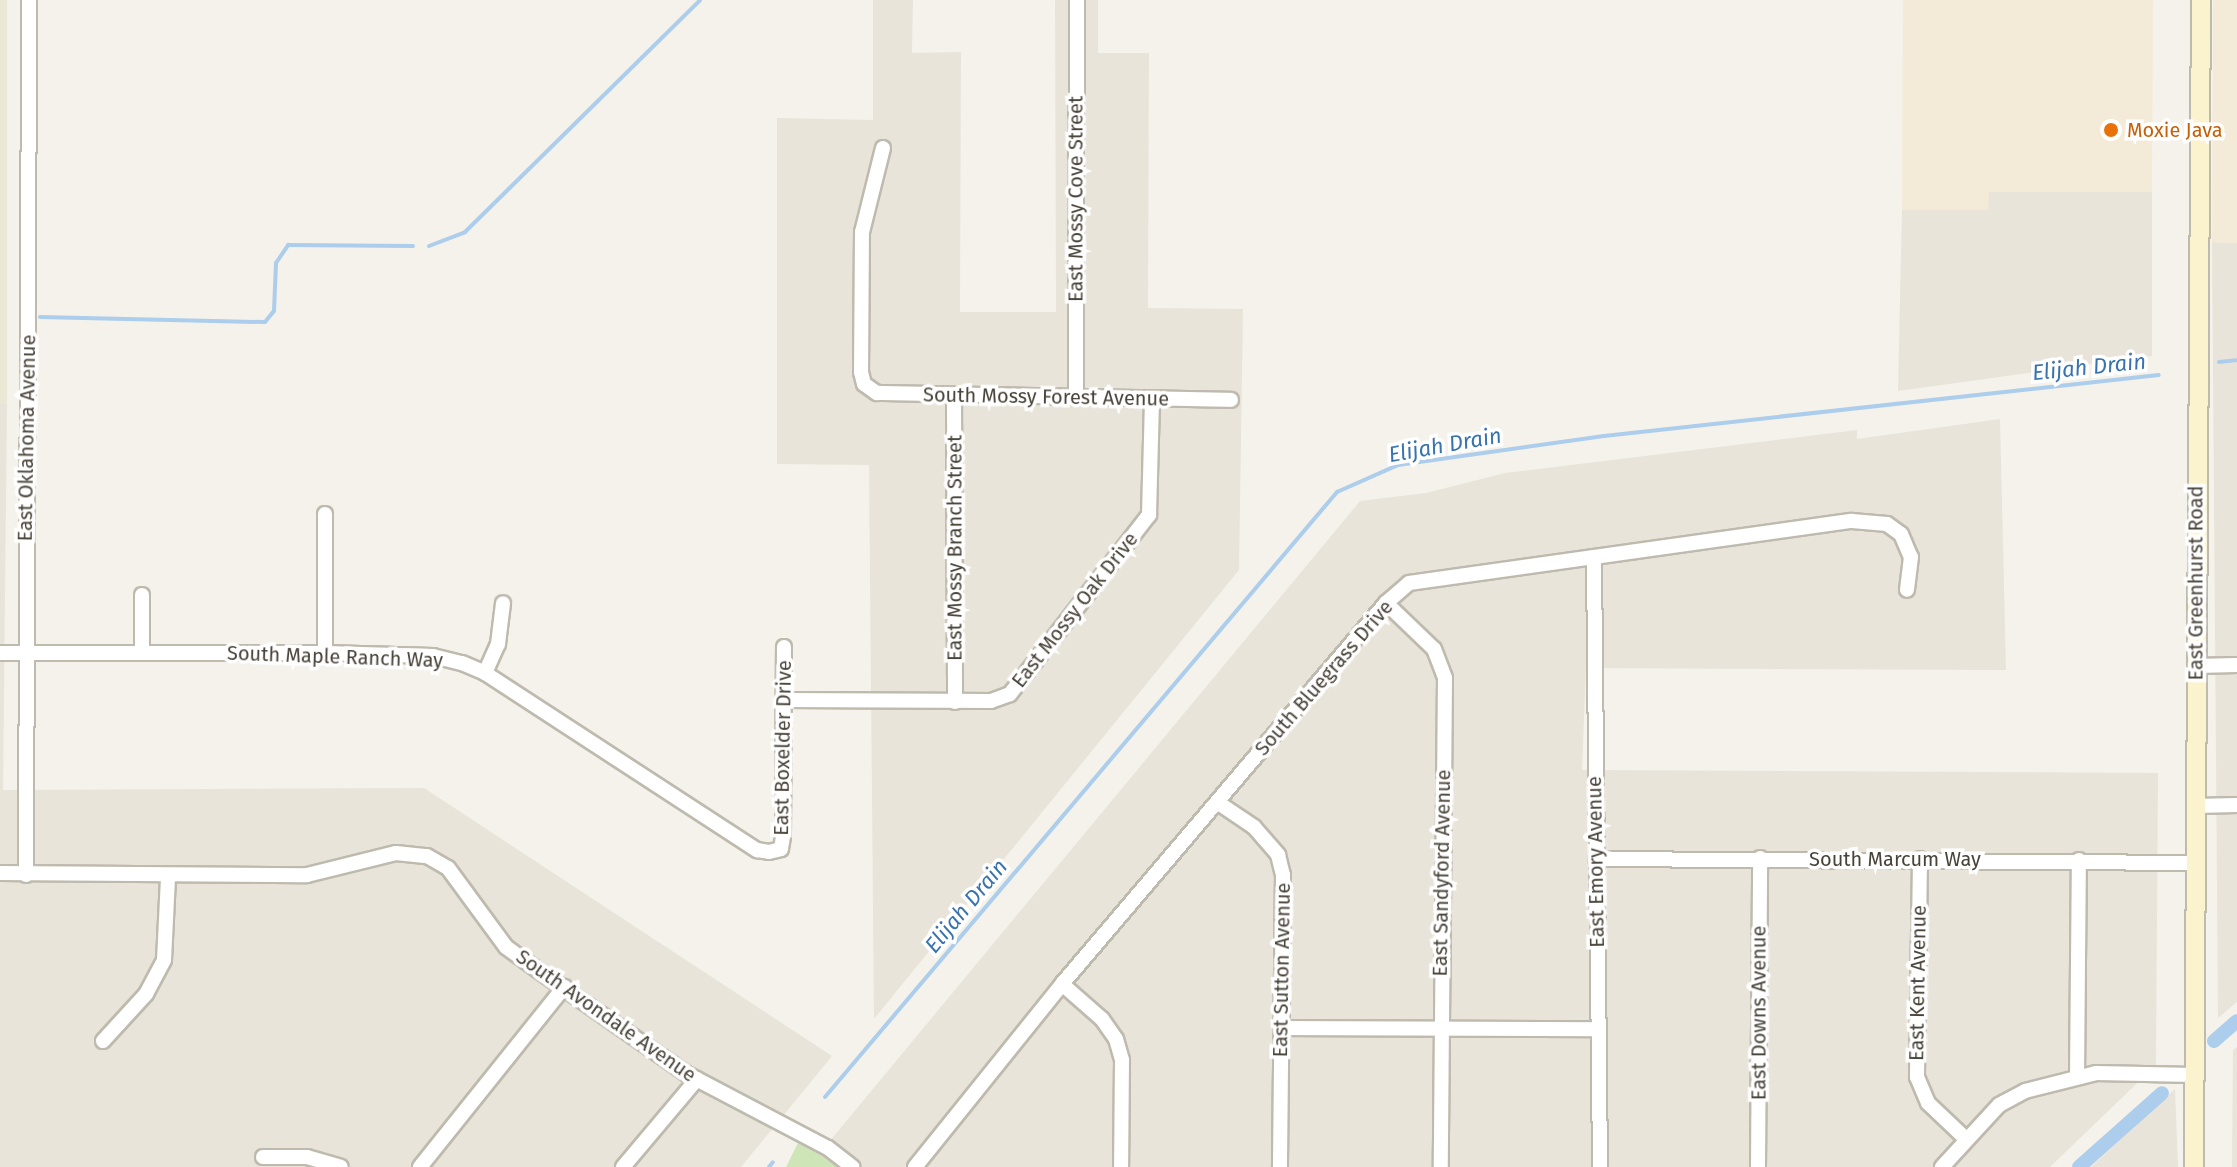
<!DOCTYPE html>
<html>
<head>
<meta charset="utf-8">
<style>
	body { margin:0 }
	#map { position:relative; width:2237px; height:1167px; overflow:hidden; background:#f4f2eb; font-family:"Fira Sans",sans-serif }
	div>[style] { position:absolute }
	.residential>* { inset:0; background:#e8e4d9 }
	.commercial>* { inset:0; background:#f4ead8 }
	.education>* { inset:0; background:#ece8d6 }
	.green>* { inset:0; background:#cde5b7 }
	.stream>* { height:4px; margin:-2px; padding:0 2px; transform-origin:2px; border-radius:2px; background:#accdec }
	.canal>* { height:14px; margin:-7px; padding:0 7px; transform-origin:7px; border-radius:7px; background:#accdec }
	.roads { filter:drop-shadow(2px 0 #bfbaae) drop-shadow(-2px 0 #bfbaae) drop-shadow(0 2px #bfbaae) drop-shadow(0 -2px #bfbaae) }
	.minor>* { height:14px; margin:-7px; padding:0 7px; transform-origin:7px; border-radius:7px; background:#fff }
	.secondary>* { height:18px; margin:-9px; padding:0 9px; transform-origin:9px; border-radius:9px; background:#fbf3ce }
	.dots>* { width:22px; height:22px; translate:-50% -50%; box-sizing:border-box; border:4px solid #fff; border-radius:50% }
	span { translate:-50% -50%; white-space:nowrap; text-align:center; line-height:1.15; -webkit-text-stroke:7px #fff; paint-order:stroke }
	.food-label { font-size:20px; color:#c56008 }
	.left { translate:0 -50%; text-align:left }
	.street-label { font-size:20px; color:#484339 }
	.water-label { font-size:22px; color:#3973ad; font-style:italic }
</style>
</head>
<body>
<div id="map">
	<div class="residential">
		<div style="clip-path:polygon(873px 0,913px 0,912px 53px,961px 52px,960px 312px,1056px 312px,1055px 0,1098px 0,1098px 53px,1149px 53px,1148px 308px,1243px 309px,1239px 570px,874px 1019px,869px 465px,777px 464px,777px 118px,873px 120px)"></div>
		<div style="clip-path:polygon(1988px 192px,2152px 192px,2152px 356px,1898px 391px,1902px 210px,1987px 210px)"></div>
		<div style="clip-path:polygon(2212px 242px,2237px 243px,2237px 1002px,2218px 1018px)"></div>
		<div style="clip-path:polygon(0 404px,7px 404px,3px 790px,424px 788px,832px 1056px,741px 1167px,0 1167px)"></div>
		<div style="clip-path:polygon(2000px 419px,2006px 670px,1586px 668px,1582px 770px,2158px 773px,2156px 1065px,2050px 1167px,838px 1167px,819px 1154px,1360px 501px,1426px 493px,1505px 473px,1857px 430px,1857px 439px)"></div>
		<div style="clip-path:polygon(2237px 1047px,2237px 1167px,2232px 1167px,2233px 1050px)"></div>
		<div style="clip-path:polygon(2175px 1089px,2178px 1167px,2091px 1167px)"></div>
	</div>
	<div class="commercial">
		<div style="clip-path:polygon(1903px 0,2153px 0,2152px 192px,1989px 192px,1988px 210px,1902px 210px)"></div>
		<div style="clip-path:polygon(2213px 0,2237px 0,2237px 243px,2212px 242px)"></div>
	</div>
	<div class="education">
		<div style="clip-path:polygon(0 0,7px 0,7px 404px,0 404px)"></div>
	</div>
	<div class="green">
		<div style="clip-path:polygon(798px 1143px,819px 1154px,838px 1167px,786px 1167px)"></div>
	</div>
	<div class="stream">
		<div style="left:429px;top:246px;width:39px;rotate:-21deg"></div>
		<div style="left:465px;top:232px;width:330px;rotate:-44.6deg"></div>
		<div style="left:40px;top:317px;width:225px;rotate:1.3deg"></div>
		<div style="left:265px;top:322px;width:14px;rotate:-51deg"></div>
		<div style="left:274px;top:311px;width:48px;rotate:-87.6deg"></div>
		<div style="left:276px;top:263px;width:22px;rotate:-56deg"></div>
		<div style="left:288px;top:245px;width:125px;rotate:0.5deg"></div>
		<div style="left:2219px;top:362px;width:18px;rotate:-6deg"></div>
		<div style="left:825px;top:1097px;width:793px;rotate:-49.76deg"></div>
		<div style="left:1337px;top:492px;width:67px;rotate:-23.9deg"></div>
		<div style="left:1398px;top:465px;width:208px;rotate:-8deg"></div>
		<div style="left:1604px;top:436px;width:558px;rotate:-6.27deg"></div>
		<div style="left:769px;top:1167px;width:6px;rotate:-51deg"></div>
	</div>
	<div class="canal">
		<div style="left:2214px;top:1041px;width:30px;rotate:-41deg"></div>
		<div style="left:2079px;top:1167px;width:111px;rotate:-41.7deg"></div>
	</div>
	<div class="roads">
		<div class="minor">
			<div style="left:883px;top:148px;width:87px;rotate:104deg"></div>
			<div style="left:862px;top:232px;width:140px;rotate:90.4deg"></div>
			<div style="left:861px;top:372px;width:12px;rotate:76deg"></div>
			<div style="left:864px;top:384px;width:16px;rotate:35deg"></div>
			<div style="left:877px;top:393px;width:354px;rotate:1.1deg"></div>
			<div style="left:954px;top:395px;width:307px;rotate:89.8deg"></div>
			<div style="left:1076px;top:398px;width:398px;rotate:-89.9deg"></div>
			<div style="left:325px;top:514px;width:139px;rotate:90deg"></div>
			<div style="left:1594px;top:557px;width:610px;rotate:89.44deg"></div>
			<div style="left:142px;top:595px;width:57px;rotate:90deg"></div>
			<div style="left:1386px;top:603px;width:66px;rotate:43.8deg"></div>
			<div style="left:1434px;top:649px;width:31px;rotate:69deg"></div>
			<div style="left:1445px;top:678px;width:489px;rotate:90.5deg"></div>
			<div style="left:0;top:653px;width:325px"></div>
			<div style="left:325px;top:653px;width:108px;rotate:1.6deg"></div>
			<div style="left:433px;top:656px;width:30px;rotate:14deg"></div>
			<div style="left:462px;top:663px;width:25px;rotate:23deg"></div>
			<div style="left:485px;top:673px;width:325px;rotate:33.1deg"></div>
			<div style="left:757px;top:850px;width:12px;rotate:9deg"></div>
			<div style="left:769px;top:852px;width:12px;rotate:-14deg"></div>
			<div style="left:781px;top:849px;width:13px;rotate:-81deg"></div>
			<div style="left:783px;top:836px;width:189px;rotate:-89.7deg"></div>
			<div style="left:2196px;top:666px;width:41px;rotate:-1.4deg"></div>
			<div style="left:485px;top:673px;width:32px;rotate:-66deg"></div>
			<div style="left:498px;top:644px;width:41px;rotate:-83deg"></div>
			<div style="left:784px;top:700px;width:207px;rotate:0.3deg"></div>
			<div style="left:991px;top:701px;width:20px;rotate:-20deg"></div>
			<div style="left:1010px;top:694px;width:227px;rotate:-52.2deg"></div>
			<div style="left:1149px;top:515px;width:116px;rotate:-88.5deg"></div>
			<div style="left:1217px;top:802px;width:45px;rotate:34deg"></div>
			<div style="left:1254px;top:827px;width:37px;rotate:49deg"></div>
			<div style="left:1278px;top:855px;width:21px;rotate:76deg"></div>
			<div style="left:1283px;top:875px;width:292px;rotate:90.6deg"></div>
			<div style="left:2195px;top:806px;width:42px;rotate:-1.4deg"></div>
			<div style="left:1596px;top:859px;width:598px;rotate:0.38deg"></div>
			<div style="left:1920px;top:859px;width:218px;rotate:90.8deg"></div>
			<div style="left:1917px;top:1077px;width:28px;rotate:67deg"></div>
			<div style="left:1928px;top:1103px;width:51px;rotate:43.4deg"></div>
			<div style="left:0;top:873px;width:307px;rotate:0.4deg"></div>
			<div style="left:307px;top:875px;width:92px;rotate:-13.9deg"></div>
			<div style="left:396px;top:853px;width:31px;rotate:6deg"></div>
			<div style="left:427px;top:856px;width:24px;rotate:30deg"></div>
			<div style="left:448px;top:868px;width:98px;rotate:53.7deg"></div>
			<div style="left:506px;top:947px;width:41px;rotate:36deg"></div>
			<div style="left:539px;top:971px;width:178px;rotate:34.9deg"></div>
			<div style="left:685px;top:1073px;width:161px;rotate:27.7deg"></div>
			<div style="left:828px;top:1148px;width:31px;rotate:38deg"></div>
			<div style="left:26px;top:875px;width:875px;rotate:-89.8deg"></div>
			<div style="left:1062px;top:984px;width:53px;rotate:41.2deg"></div>
			<div style="left:1102px;top:1019px;width:24px;rotate:55deg"></div>
			<div style="left:1116px;top:1039px;width:22px;rotate:74deg"></div>
			<div style="left:1122px;top:1060px;width:107px;rotate:90.5deg"></div>
			<div style="left:1281px;top:1028px;width:318px;rotate:0.2deg"></div>
			<div style="left:103px;top:1041px;width:64px;rotate:-47.5deg"></div>
			<div style="left:146px;top:994px;width:38px;rotate:-62deg"></div>
			<div style="left:164px;top:960px;width:83px;rotate:-87.2deg"></div>
			<div style="left:2077px;top:1077px;width:217px;rotate:-89.5deg"></div>
			<div style="left:263px;top:1157px;width:44px"></div>
			<div style="left:307px;top:1157px;width:35px;rotate:16deg"></div>
			<div style="left:420px;top:1167px;width:231px;rotate:-51.3deg"></div>
			<div style="left:623px;top:1167px;width:115px;rotate:-49.9deg"></div>
			<div style="left:915px;top:1167px;width:235px;rotate:-51.2deg"></div>
			<div style="left:1062px;top:984px;width:500px;rotate:-49.62deg"></div>
			<div style="left:1386px;top:603px;width:30px;rotate:-41deg"></div>
			<div style="left:1409px;top:583px;width:447px;rotate:-8deg"></div>
			<div style="left:1852px;top:521px;width:35px;rotate:5deg"></div>
			<div style="left:1887px;top:524px;width:17px;rotate:36deg"></div>
			<div style="left:1901px;top:534px;width:25px;rotate:67deg"></div>
			<div style="left:1911px;top:557px;width:33px;rotate:97deg"></div>
			<div style="left:1758px;top:1167px;width:309px;rotate:-89.6deg"></div>
			<div style="left:1942px;top:1167px;width:84px;rotate:-47.4deg"></div>
			<div style="left:1999px;top:1105px;width:30px;rotate:-28deg"></div>
			<div style="left:2025px;top:1091px;width:73px;rotate:-14.2deg"></div>
			<div style="left:2096px;top:1073px;width:98px;rotate:1.2deg"></div>
		</div>
		<div class="secondary">
			<div style="left:2194px;top:1167px;width:1167px;rotate:-89.66deg"></div>
		</div>
	</div>
	<div class="dots">
		<div style="left:2111px;top:130px;background:#e8710a"></div>
	</div>
	<div class="food-label">
		<span class="left" style="left:2127px;top:130px">Moxie Java</span>
	</div>
	<div class="street-label">
		<span style="left:1076px;top:199px;rotate:-90deg">East Mossy Cove Street</span>
		<span style="left:1046px;top:397px;rotate:1deg">South Mossy Forest Avenue</span>
		<span style="left:27px;top:438px;rotate:-89deg">East Oklahoma Avenue</span>
		<span style="left:955px;top:548px;rotate:-90deg">East Mossy Branch Street</span>
		<span style="left:2196px;top:583px;rotate:-90deg">East Greenhurst Road</span>
		<span style="left:1075px;top:610px;rotate:-52deg">East Mossy Oak Drive</span>
		<span style="left:335px;top:657px;rotate:2deg">South Maple Ranch Way</span>
		<span style="left:1324px;top:678px;rotate:-49deg">South Bluegrass Drive</span>
		<span style="left:783px;top:748px;rotate:-89deg">East Boxelder Drive</span>
		<span style="left:1895px;top:859px">South Marcum Way</span>
		<span style="left:1596px;top:862px;rotate:-91deg">East Emory Avenue</span>
		<span style="left:1442px;top:873px;rotate:-89deg">East Sandyford Avenue</span>
		<span style="left:1282px;top:970px;rotate:-89deg">East Sutton Avenue</span>
		<span style="left:1918px;top:983px;rotate:-89deg">East Kent Avenue</span>
		<span style="left:1759px;top:1013px;rotate:-90deg">East Downs Avenue</span>
		<span style="left:606px;top:1016px;rotate:35deg">South Avondale Avenue</span>
	</div>
	<div class="water-label">
		<span style="left:2089px;top:367px;rotate:-6deg">Elijah Drain</span>
		<span style="left:1445px;top:445px;rotate:-10deg">Elijah Drain</span>
		<span style="left:966px;top:906px;rotate:-50deg">Elijah Drain</span>
	</div>
</div>
</body>
</html>
